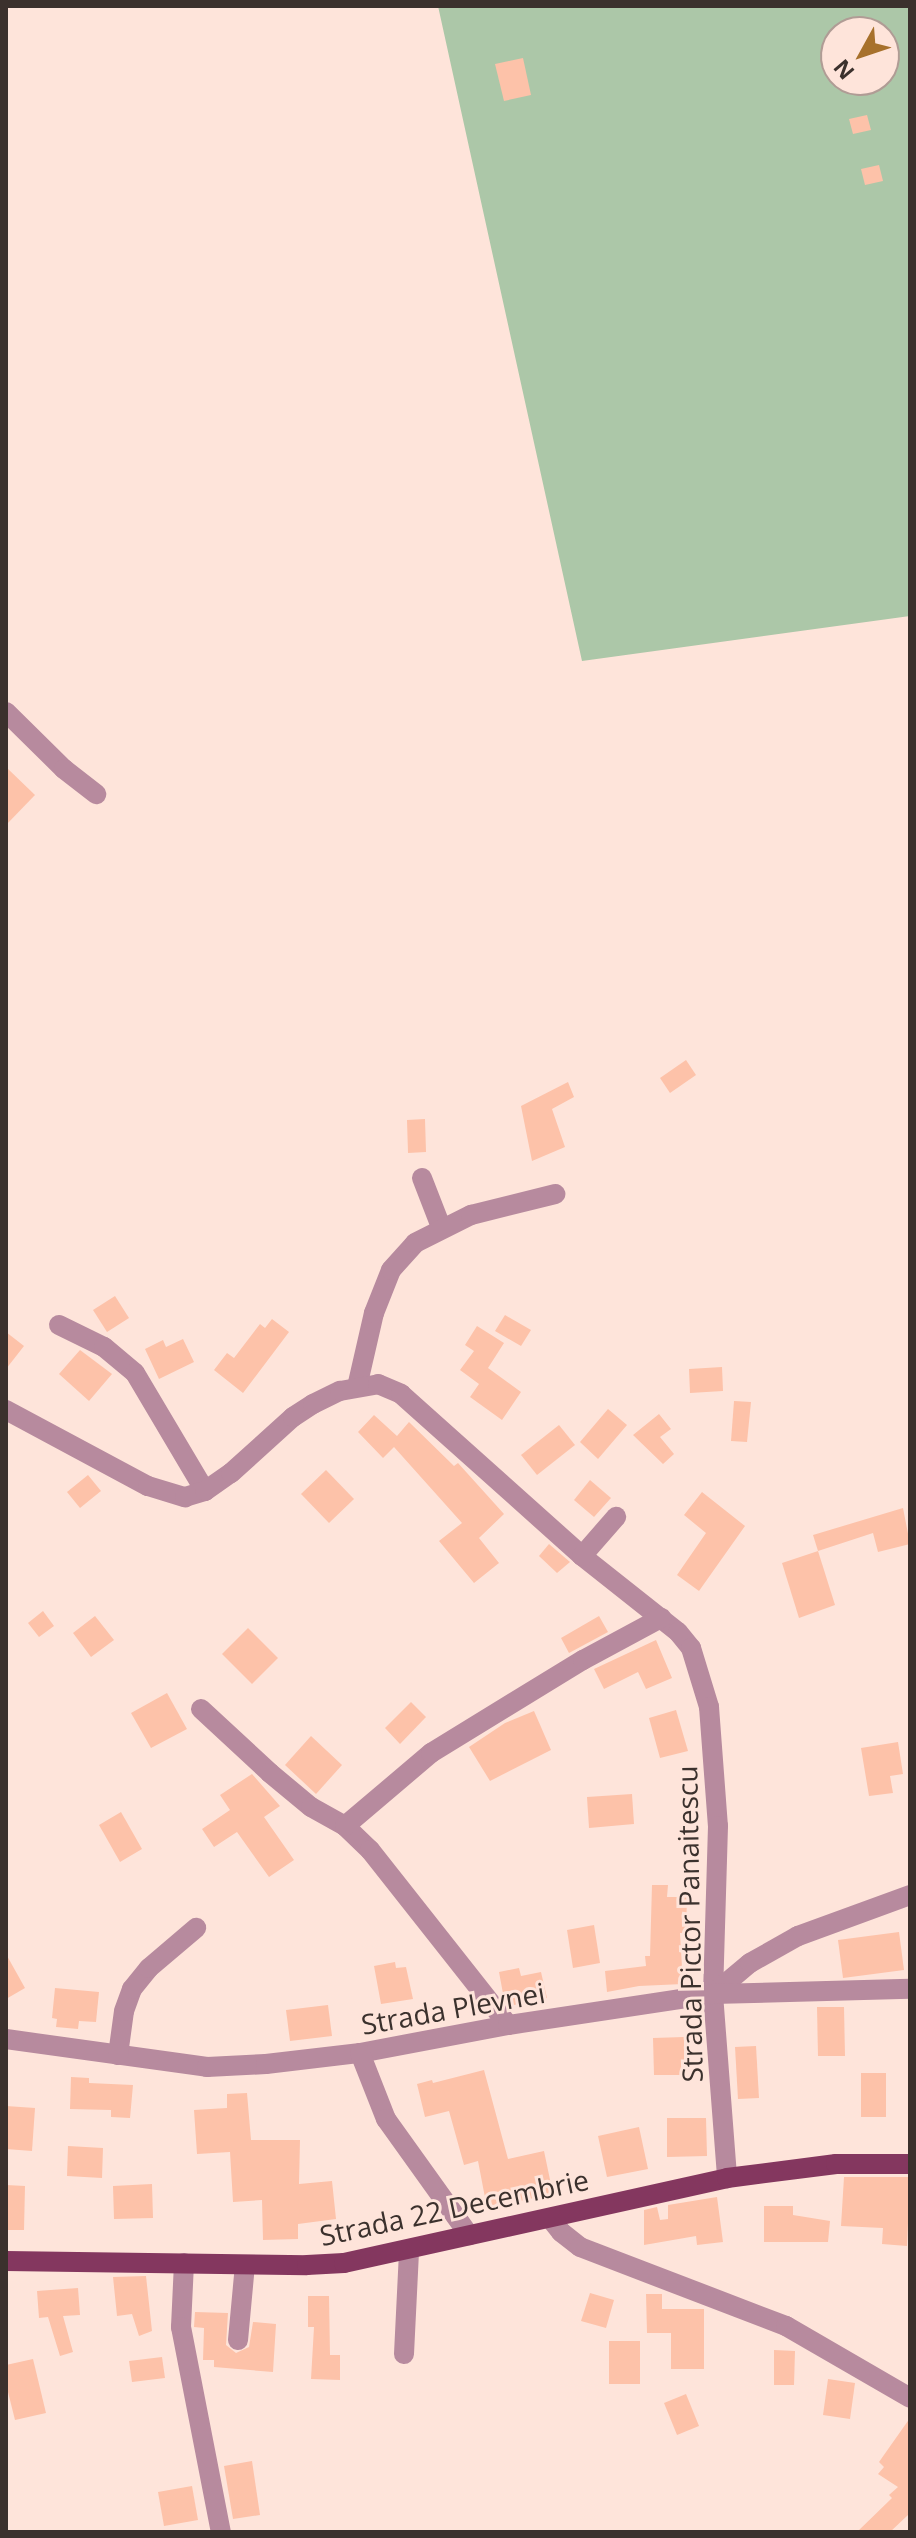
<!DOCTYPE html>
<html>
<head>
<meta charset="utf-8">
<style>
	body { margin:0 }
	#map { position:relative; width:916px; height:2538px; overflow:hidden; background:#fee4da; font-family:"Open Sans",sans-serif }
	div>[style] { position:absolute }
	.green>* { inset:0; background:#acc7a8 }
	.building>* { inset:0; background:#fdc2a9 }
	.minor>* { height:20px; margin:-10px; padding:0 10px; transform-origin:10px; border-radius:10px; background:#b78a9e }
	.major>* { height:20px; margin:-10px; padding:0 10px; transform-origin:10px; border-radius:10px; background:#84375f }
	span { translate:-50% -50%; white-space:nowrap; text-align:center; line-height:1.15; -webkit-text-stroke:6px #fee4da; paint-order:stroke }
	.street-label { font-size:28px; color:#3b312d }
	.frame { position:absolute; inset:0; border:8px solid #3b312d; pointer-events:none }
	.north { position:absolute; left:820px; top:16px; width:80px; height:80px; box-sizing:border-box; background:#fee4da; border:2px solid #b09c95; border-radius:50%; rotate:230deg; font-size:22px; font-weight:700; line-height:32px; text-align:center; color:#3b312d }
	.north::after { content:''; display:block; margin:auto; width:28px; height:36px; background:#a7712c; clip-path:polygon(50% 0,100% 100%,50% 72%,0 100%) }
</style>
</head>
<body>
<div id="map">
	<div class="green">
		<div style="clip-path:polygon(evenodd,438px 6px,910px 6px,910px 616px,582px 661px,438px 6px,836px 32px,884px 32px,884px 80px,836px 80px,836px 32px)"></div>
	</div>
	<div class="building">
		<div style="clip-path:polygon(523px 58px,531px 95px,504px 101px,495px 64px)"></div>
		<div style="clip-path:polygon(867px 115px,871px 130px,853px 134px,849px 119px)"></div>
		<div style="clip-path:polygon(879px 165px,883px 181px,865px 185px,861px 169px)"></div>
		<div style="clip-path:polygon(6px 767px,35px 795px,6px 825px)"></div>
		<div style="clip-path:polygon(686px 1060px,696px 1075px,670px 1093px,660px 1078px)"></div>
		<div style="clip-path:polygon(568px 1082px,574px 1097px,552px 1109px,565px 1147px,532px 1161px,521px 1106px)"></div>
		<div style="clip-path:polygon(425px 1119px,426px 1152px,408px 1153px,407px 1120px)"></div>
		<div style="clip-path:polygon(115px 1296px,129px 1318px,107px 1332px,93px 1310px)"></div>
		<div style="clip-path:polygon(505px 1315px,531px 1330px,521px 1346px,495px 1331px)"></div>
		<div style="clip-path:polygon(272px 1319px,289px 1332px,243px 1393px,214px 1370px,227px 1353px,234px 1358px,260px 1324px,265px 1328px)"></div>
		<div style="clip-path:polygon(477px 1326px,504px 1343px,488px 1368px,521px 1392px,502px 1420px,470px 1397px,479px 1384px,460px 1370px,474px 1351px,465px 1345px)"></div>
		<div style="clip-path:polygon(6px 1332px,24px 1346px,6px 1369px)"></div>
		<div style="clip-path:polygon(183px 1339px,194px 1362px,159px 1379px,145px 1349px,163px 1340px,166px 1347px)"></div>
		<div style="clip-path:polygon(80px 1350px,112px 1374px,89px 1401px,59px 1374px)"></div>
		<div style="clip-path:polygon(722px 1367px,723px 1391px,690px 1393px,689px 1369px)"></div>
		<div style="clip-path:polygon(734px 1401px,751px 1402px,747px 1442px,731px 1441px)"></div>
		<div style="clip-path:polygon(608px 1409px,627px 1425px,598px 1459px,580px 1442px)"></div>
		<div style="clip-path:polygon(659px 1414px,671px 1429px,660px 1437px,674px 1454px,663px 1464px,633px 1435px)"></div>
		<div style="clip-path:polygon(374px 1415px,397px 1436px,409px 1422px,454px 1466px,458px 1463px,504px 1514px,479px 1538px,499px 1563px,474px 1583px,439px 1541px,462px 1523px,394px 1447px,383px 1458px,358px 1432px)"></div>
		<div style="clip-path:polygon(559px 1425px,575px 1445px,537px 1475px,521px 1455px)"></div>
		<div style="clip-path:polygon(326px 1470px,354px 1499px,329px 1523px,301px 1494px)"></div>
		<div style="clip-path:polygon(88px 1475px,101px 1491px,80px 1508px,67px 1492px)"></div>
		<div style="clip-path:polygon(590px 1480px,611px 1498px,594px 1517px,574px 1500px)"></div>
		<div style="clip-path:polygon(702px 1492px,745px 1526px,699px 1591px,677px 1575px,706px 1533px,684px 1515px)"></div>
		<div style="clip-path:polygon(903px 1508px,910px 1544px,878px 1552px,873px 1533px,818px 1551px,813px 1535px)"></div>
		<div style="clip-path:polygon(549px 1544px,570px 1562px,557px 1573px,539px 1556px)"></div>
		<div style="clip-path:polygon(818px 1551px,835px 1605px,799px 1618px,782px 1563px)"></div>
		<div style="clip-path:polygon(43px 1611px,54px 1626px,39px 1637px,28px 1623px)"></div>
		<div style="clip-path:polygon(95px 1616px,114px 1640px,91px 1657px,73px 1633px)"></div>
		<div style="clip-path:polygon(599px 1616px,608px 1632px,569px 1653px,561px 1638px)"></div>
		<div style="clip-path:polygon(248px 1628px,278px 1658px,252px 1684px,222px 1654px)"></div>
		<div style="clip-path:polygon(656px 1640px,672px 1678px,646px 1689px,638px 1672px,604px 1689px,594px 1669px)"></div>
		<div style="clip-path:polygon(167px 1693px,187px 1729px,151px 1748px,131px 1713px)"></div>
		<div style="clip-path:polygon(411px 1702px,426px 1717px,400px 1744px,385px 1728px)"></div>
		<div style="clip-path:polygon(676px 1710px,688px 1751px,660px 1758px,649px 1718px)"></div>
		<div style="clip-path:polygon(534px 1711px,551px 1750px,490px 1781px,469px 1747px,505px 1723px)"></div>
		<div style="clip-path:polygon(311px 1736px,342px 1765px,316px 1794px,285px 1765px)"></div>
		<div style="clip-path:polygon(898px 1742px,903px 1774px,890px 1776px,893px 1793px,869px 1796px,861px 1748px)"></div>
		<div style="clip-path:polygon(252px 1774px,280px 1806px,264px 1817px,294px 1860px,269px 1877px,237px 1832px,214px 1847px,202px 1829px,230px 1810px,220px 1795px)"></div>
		<div style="clip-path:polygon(632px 1794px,634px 1824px,589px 1828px,587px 1797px)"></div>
		<div style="clip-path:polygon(121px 1812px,142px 1849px,120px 1862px,99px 1825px)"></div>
		<div style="clip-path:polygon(652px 1885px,668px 1885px,667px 1897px,687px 1897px,686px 1933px,680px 1933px,683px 1984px,639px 1986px,607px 1992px,605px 1971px,646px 1966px,645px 1956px,650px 1956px)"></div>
		<div style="clip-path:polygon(594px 1925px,600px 1963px,573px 1968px,567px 1930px)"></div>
		<div style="clip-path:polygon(899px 1932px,904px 1970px,843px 1978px,838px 1940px)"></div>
		<div style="clip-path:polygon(6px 1954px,25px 1988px,6px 1999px)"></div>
		<div style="clip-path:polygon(395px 1962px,396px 1968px,406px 1967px,413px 1999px,381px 2004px,374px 1966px)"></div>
		<div style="clip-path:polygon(519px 1968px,521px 1976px,541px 1972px,547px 1998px,509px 2006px,504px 1999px,499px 1972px)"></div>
		<div style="clip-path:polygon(55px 1988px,99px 1992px,96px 2022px,79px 2021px,78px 2029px,56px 2027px,57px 2019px,52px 2018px)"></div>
		<div style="clip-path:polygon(328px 2005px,332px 2036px,290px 2041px,286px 2010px)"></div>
		<div style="clip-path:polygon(817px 2007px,844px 2007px,845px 2056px,818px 2056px)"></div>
		<div style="clip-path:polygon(684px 2037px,684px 2075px,654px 2075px,653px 2038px)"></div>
		<div style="clip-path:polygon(756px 2046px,759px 2098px,738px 2099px,735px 2047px)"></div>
		<div style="clip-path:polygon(484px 2070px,508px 2159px,544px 2151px,553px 2194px,487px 2208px,478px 2161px,464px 2165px,449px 2111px,425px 2117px,417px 2084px,432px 2080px,433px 2083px)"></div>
		<div style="clip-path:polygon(861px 2073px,886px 2073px,886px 2117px,861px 2117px)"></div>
		<div style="clip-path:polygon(71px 2077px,89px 2078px,89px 2083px,133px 2085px,130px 2118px,111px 2117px,111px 2110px,70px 2109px)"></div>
		<div style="clip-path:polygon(247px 2093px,251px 2140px,300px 2140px,299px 2184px,332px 2181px,336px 2219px,298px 2224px,298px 2239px,263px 2240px,262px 2200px,233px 2202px,230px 2152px,197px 2154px,194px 2110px,227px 2108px,227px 2094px)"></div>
		<div style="clip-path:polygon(6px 2106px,35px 2108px,32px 2151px,6px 2149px)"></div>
		<div style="clip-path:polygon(667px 2118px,706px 2118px,707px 2156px,667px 2157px)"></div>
		<div style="clip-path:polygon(639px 2127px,648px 2169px,607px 2177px,598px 2136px)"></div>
		<div style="clip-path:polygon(68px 2146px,103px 2148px,102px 2178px,67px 2176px)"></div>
		<div style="clip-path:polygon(844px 2177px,910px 2177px,907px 2246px,882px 2244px,883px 2228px,841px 2226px)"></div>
		<div style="clip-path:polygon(152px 2184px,153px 2218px,114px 2219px,113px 2186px)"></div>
		<div style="clip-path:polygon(6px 2185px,25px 2186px,24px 2230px,6px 2230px)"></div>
		<div style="clip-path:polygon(717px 2197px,723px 2242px,697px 2245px,696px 2236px,644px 2245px,644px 2210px,657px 2207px,660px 2220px,668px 2219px,668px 2205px)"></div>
		<div style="clip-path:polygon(764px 2206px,793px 2206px,793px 2215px,830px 2221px,828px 2242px,764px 2242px)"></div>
		<div style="clip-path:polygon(146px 2276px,152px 2331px,139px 2336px,132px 2314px,117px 2316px,113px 2277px)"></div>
		<div style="clip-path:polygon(78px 2288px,80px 2315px,63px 2316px,73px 2352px,60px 2356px,48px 2317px,39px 2318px,37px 2291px)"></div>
		<div style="clip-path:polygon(590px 2293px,614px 2300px,606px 2328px,581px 2321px)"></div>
		<div style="clip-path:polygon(646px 2294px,662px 2294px,662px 2309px,704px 2309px,704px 2369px,671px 2369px,671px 2333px,647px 2333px)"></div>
		<div style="clip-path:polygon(308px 2296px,329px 2296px,330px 2355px,340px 2355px,340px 2380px,311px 2379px,314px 2327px,308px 2327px)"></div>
		<div style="clip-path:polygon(195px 2312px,228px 2313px,226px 2345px,236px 2353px,249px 2347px,253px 2322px,276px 2324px,273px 2372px,214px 2367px,214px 2360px,203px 2360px,204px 2328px,194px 2327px)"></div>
		<div style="clip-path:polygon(609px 2341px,640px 2341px,640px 2384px,609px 2384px)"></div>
		<div style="clip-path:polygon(774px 2350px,795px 2351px,794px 2385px,774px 2385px)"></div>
		<div style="clip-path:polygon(162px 2357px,165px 2378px,132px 2382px,129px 2361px)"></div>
		<div style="clip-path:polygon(33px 2359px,46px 2413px,15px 2420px,6px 2384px,6px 2365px)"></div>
		<div style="clip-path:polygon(828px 2379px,855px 2383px,850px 2419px,823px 2415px)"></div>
		<div style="clip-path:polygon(686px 2394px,699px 2426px,677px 2435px,664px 2403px)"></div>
		<div style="clip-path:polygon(910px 2418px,910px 2517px,908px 2515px,890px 2532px,857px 2532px,892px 2498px,889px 2495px,898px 2487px,878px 2474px,884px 2467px,879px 2462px)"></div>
		<div style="clip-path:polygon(252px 2461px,260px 2515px,233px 2519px,224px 2466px)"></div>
		<div style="clip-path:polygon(192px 2486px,198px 2520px,164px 2526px,158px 2492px)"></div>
	</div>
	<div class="minor">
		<div style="left:6px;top:712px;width:81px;rotate:44.5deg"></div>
		<div style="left:64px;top:769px;width:41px;rotate:38deg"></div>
		<div style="left:422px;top:1178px;width:53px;rotate:68.8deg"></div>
		<div style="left:59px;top:1325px;width:50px;rotate:26.1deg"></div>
		<div style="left:104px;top:1347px;width:40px;rotate:40deg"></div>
		<div style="left:135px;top:1373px;width:137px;rotate:59.3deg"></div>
		<div style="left:357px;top:1387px;width:76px;rotate:-77.1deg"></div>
		<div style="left:374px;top:1313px;width:46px;rotate:-68.4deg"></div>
		<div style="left:391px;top:1270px;width:36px;rotate:-48deg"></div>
		<div style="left:415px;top:1243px;width:63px;rotate:-26.6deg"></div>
		<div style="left:471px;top:1215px;width:87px;rotate:-14deg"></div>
		<div style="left:6px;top:1410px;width:161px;rotate:28.2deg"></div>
		<div style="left:148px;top:1486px;width:39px;rotate:17deg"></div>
		<div style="left:185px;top:1497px;width:21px;rotate:-17deg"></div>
		<div style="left:205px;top:1491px;width:32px;rotate:-35deg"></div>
		<div style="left:231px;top:1473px;width:84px;rotate:-42.1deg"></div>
		<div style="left:293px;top:1417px;width:24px;rotate:-33deg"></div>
		<div style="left:313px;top:1404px;width:30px;rotate:-26deg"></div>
		<div style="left:340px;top:1391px;width:39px;rotate:-10deg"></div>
		<div style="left:378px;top:1384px;width:25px;rotate:23deg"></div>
		<div style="left:401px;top:1394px;width:243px;rotate:41.8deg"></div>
		<div style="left:582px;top:1556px;width:122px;rotate:38.4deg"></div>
		<div style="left:678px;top:1632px;width:21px;rotate:51deg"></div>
		<div style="left:691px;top:1648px;width:62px;rotate:73deg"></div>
		<div style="left:709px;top:1707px;width:119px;rotate:85.7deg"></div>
		<div style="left:718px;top:1826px;width:168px;rotate:91.7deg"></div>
		<div style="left:713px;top:1994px;width:185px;rotate:85.6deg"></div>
		<div style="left:582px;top:1556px;width:52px;rotate:-48.9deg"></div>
		<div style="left:201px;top:1709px;width:94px;rotate:42.8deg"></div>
		<div style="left:270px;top:1773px;width:53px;rotate:39.7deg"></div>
		<div style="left:311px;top:1807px;width:39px;rotate:29deg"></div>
		<div style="left:345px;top:1826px;width:35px;rotate:44deg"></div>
		<div style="left:370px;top:1850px;width:223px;rotate:51.7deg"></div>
		<div style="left:345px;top:1826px;width:113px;rotate:-40.3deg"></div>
		<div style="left:431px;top:1753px;width:178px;rotate:-31.5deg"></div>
		<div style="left:583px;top:1660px;width:89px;rotate:-28.3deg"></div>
		<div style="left:713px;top:1994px;width:48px;rotate:-40deg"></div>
		<div style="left:750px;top:1963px;width:55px;rotate:-29.4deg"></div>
		<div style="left:798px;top:1936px;width:119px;rotate:-20.1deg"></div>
		<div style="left:6px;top:2039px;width:203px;rotate:7.9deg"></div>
		<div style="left:207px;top:2067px;width:59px;rotate:-2.9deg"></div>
		<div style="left:266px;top:2064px;width:95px;rotate:-6.7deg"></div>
		<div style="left:360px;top:2053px;width:151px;rotate:-10.7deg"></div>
		<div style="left:508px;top:2025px;width:207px;rotate:-8.6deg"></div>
		<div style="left:713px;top:1994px;width:197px;rotate:-1.5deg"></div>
		<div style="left:360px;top:2053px;width:71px;rotate:68.5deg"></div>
		<div style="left:386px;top:2119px;width:143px;rotate:54.4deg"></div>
		<div style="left:118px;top:2055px;width:44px;rotate:-82.2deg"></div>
		<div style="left:124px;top:2011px;width:23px;rotate:-70deg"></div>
		<div style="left:132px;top:1989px;width:27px;rotate:-51deg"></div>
		<div style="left:149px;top:1968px;width:62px;rotate:-40.4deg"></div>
		<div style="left:550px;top:2218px;width:18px;rotate:52deg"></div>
		<div style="left:561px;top:2232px;width:24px;rotate:38deg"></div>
		<div style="left:580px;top:2247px;width:221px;rotate:21deg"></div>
		<div style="left:786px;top:2326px;width:143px;rotate:30.1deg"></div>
		<div style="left:184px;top:2263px;width:64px;rotate:92.7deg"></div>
		<div style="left:181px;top:2327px;width:209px;rotate:79deg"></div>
		<div style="left:238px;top:2340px;width:75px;rotate:-84.7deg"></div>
		<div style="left:404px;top:2354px;width:104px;rotate:-87.2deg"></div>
	</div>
	<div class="major">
		<div style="left:6px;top:2261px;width:301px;rotate:0.8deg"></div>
		<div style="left:307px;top:2265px;width:37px;rotate:-3deg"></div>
		<div style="left:344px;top:2263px;width:392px;rotate:-12.5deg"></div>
		<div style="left:727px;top:2178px;width:110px;rotate:-7.3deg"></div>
		<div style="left:836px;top:2164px;width:74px"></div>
	</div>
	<div class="street-label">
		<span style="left:689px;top:1924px;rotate:-91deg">Strada Pictor Panaitescu</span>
		<span style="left:453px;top:2008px;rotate:-10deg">Strada Plevnei</span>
		<span style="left:454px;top:2207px;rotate:-12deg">Strada 22 Decembrie</span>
	</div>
	<div class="frame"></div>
	<div class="north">N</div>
</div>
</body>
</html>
